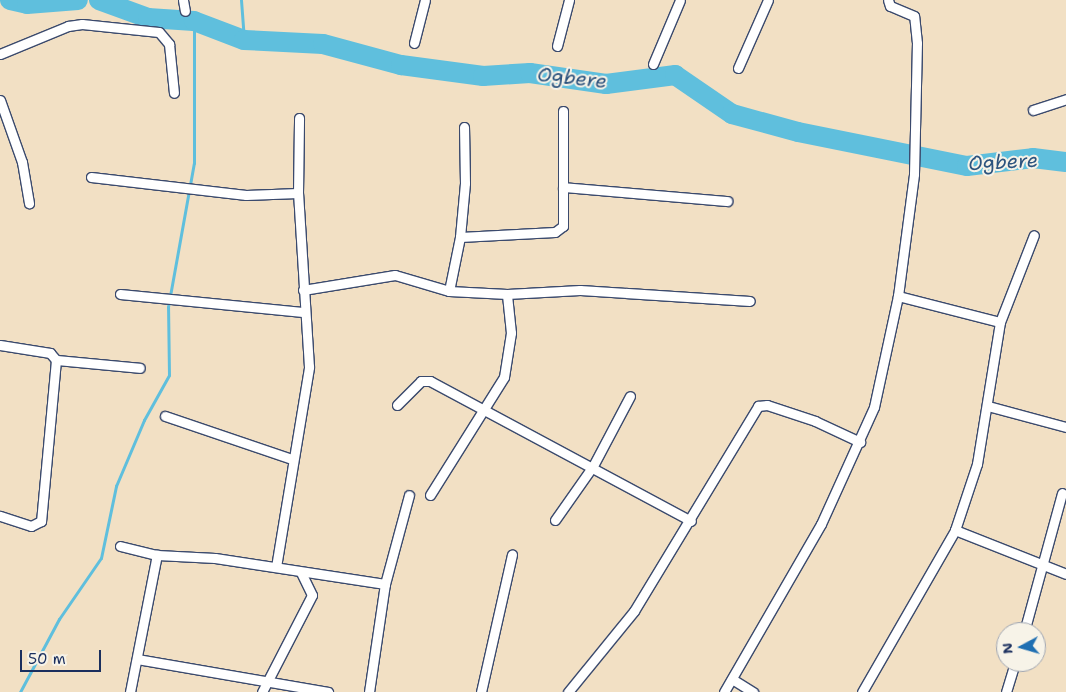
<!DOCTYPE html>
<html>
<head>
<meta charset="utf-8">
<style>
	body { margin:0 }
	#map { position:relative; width:1066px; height:692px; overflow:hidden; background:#f2e0c4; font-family:"Shantell Sans",sans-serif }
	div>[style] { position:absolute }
	.stream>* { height:3px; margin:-1.5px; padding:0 1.5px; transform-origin:1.5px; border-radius:1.5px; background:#5fbfdd }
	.river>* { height:20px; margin:-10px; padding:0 10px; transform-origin:10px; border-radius:10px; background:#5fbfdd }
	.roads { filter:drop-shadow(1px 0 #3b4a6d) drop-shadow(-1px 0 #3b4a6d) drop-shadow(0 1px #3b4a6d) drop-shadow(0 -1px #3b4a6d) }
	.minor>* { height:9px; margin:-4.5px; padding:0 4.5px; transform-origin:4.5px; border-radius:4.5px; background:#fff }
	span { translate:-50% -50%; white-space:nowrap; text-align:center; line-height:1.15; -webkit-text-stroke:4px #f7f3e8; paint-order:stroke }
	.water-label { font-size:20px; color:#2c537e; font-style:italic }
	.north { position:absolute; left:996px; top:622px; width:50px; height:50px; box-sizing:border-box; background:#f7f3e8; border:1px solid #9fa5b1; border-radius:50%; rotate:264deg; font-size:14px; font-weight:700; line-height:20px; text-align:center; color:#1b2f5e }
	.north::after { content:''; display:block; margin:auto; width:18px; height:22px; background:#1f6fb2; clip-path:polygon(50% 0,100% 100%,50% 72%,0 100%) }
	.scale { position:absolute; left:20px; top:650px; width:81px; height:22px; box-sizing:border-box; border:2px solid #1b2f5e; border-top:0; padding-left:6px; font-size:15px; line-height:18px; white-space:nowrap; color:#1b2f5e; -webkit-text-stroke:4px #f7f3e8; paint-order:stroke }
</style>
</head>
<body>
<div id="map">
	<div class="stream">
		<div style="left:241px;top:0;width:40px;rotate:85.7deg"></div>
		<div style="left:20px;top:692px;width:83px;rotate:-61.9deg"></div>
		<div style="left:59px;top:619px;width:74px;rotate:-55.5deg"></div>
		<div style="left:101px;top:558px;width:74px;rotate:-78.2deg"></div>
		<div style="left:116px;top:486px;width:72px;rotate:-67deg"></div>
		<div style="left:144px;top:420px;width:51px;rotate:-60.9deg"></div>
		<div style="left:169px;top:375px;width:68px;rotate:-90.8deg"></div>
		<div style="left:168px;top:307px;width:146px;rotate:-79.8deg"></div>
		<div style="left:194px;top:163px;width:142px;rotate:-90deg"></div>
	</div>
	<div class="river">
		<div style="left:10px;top:0;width:17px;rotate:13deg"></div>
		<div style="left:27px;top:4px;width:51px;rotate:-4.5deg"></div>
		<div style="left:99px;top:0;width:52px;rotate:20.2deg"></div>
		<div style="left:148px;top:18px;width:46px;rotate:3.7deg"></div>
		<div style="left:194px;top:21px;width:53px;rotate:20.8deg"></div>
		<div style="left:244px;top:40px;width:79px;rotate:2.9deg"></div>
		<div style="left:323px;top:44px;width:81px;rotate:15.1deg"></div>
		<div style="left:401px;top:65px;width:83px;rotate:7.6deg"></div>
		<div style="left:483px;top:76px;width:47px;rotate:-3.7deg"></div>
		<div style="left:530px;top:73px;width:77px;rotate:8.2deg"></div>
		<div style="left:606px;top:84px;width:70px;rotate:-7.4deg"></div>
		<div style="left:675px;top:75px;width:69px;rotate:34.4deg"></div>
		<div style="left:732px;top:114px;width:68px;rotate:15.3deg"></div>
		<div style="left:798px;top:132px;width:172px;rotate:11.4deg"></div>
		<div style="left:967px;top:166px;width:66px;rotate:-6.9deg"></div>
		<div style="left:1033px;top:158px;width:33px;rotate:7deg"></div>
	</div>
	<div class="roads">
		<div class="minor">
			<div style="left:183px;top:0;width:11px;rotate:80deg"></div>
			<div style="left:414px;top:43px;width:44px;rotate:-75.7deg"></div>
			<div style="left:557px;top:46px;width:48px;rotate:-75.4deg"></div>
			<div style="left:0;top:54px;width:74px;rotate:-22.4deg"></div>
			<div style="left:68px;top:26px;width:14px;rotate:-8deg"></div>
			<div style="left:82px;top:24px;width:77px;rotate:5.9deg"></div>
			<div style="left:159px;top:32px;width:16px;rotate:50deg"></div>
			<div style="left:169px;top:44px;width:49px;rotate:84.2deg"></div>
			<div style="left:653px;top:64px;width:69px;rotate:-67.1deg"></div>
			<div style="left:738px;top:68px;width:74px;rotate:-66.2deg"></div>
			<div style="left:0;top:100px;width:66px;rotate:70.5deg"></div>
			<div style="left:22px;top:162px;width:42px;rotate:80.3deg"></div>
			<div style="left:1033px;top:110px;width:35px;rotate:-18deg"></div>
			<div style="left:91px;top:177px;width:156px;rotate:6.6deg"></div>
			<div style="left:246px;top:195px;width:52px;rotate:-2.2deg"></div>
			<div style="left:563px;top:187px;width:165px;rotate:4.9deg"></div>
			<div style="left:460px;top:237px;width:95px;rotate:-3deg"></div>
			<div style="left:555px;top:232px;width:10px;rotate:-37deg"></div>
			<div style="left:563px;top:226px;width:115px;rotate:-90deg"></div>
			<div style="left:303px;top:290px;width:93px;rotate:-9.3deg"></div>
			<div style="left:395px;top:275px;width:56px;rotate:16.5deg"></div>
			<div style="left:449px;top:291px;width:58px;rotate:3deg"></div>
			<div style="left:507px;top:294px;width:73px;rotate:-3.1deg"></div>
			<div style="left:580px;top:290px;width:170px;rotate:3.7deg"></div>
			<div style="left:449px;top:291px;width:55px;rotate:-78.5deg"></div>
			<div style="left:460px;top:237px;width:54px;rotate:-84.7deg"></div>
			<div style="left:465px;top:183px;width:56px;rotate:-91deg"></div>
			<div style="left:120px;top:294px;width:186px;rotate:5.6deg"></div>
			<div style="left:898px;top:296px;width:105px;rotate:14.3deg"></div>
			<div style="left:0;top:345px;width:51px;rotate:9.1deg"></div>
			<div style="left:50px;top:353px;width:9px;rotate:49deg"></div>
			<div style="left:56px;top:360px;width:162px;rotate:95.3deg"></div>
			<div style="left:41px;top:521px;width:11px;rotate:153deg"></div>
			<div style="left:31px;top:526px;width:33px;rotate:-162deg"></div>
			<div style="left:56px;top:360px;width:84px;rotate:5.4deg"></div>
			<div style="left:397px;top:405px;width:34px;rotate:-45deg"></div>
			<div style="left:421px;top:381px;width:9px"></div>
			<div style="left:430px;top:381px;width:296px;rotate:28.2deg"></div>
			<div style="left:988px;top:406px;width:81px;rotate:15.1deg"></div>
			<div style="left:165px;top:416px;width:134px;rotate:18.7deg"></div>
			<div style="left:430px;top:495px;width:139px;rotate:-57.9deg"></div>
			<div style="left:504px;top:377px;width:45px;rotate:-81deg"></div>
			<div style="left:511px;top:333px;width:39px;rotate:-96deg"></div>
			<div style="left:555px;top:520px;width:66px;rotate:-54.9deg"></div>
			<div style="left:593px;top:466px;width:79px;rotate:-62.1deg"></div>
			<div style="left:955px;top:530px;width:119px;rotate:21.6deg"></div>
			<div style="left:120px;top:546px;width:38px;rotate:14deg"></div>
			<div style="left:157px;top:555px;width:58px;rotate:3deg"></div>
			<div style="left:215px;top:558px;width:172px;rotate:8.7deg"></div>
			<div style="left:276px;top:567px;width:203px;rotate:-80.6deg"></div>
			<div style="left:309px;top:367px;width:174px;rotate:-93.6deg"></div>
			<div style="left:298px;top:193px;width:75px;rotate:-89.2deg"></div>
			<div style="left:1024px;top:632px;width:144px;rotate:-74.7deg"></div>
			<div style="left:137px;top:659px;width:194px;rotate:9.8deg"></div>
			<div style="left:732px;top:679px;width:25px;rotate:32deg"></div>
			<div style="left:130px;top:692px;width:140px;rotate:-78.9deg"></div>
			<div style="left:262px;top:692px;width:109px;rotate:-62.7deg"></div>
			<div style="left:312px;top:595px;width:25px;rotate:-116deg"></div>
			<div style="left:369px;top:692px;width:109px;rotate:-81.6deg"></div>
			<div style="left:385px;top:584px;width:92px;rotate:-74.9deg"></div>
			<div style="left:481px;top:692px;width:141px;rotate:-77.3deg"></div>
			<div style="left:568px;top:692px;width:104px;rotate:-50.8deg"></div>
			<div style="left:634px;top:611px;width:240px;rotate:-58.8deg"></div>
			<div style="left:758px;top:406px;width:9px;rotate:-6deg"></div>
			<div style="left:767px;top:405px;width:51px;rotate:18.4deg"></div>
			<div style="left:815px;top:421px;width:50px;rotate:25deg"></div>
			<div style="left:724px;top:692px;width:194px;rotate:-60deg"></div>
			<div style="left:821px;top:524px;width:128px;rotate:-65.6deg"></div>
			<div style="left:874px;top:407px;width:114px;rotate:-77.8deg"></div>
			<div style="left:898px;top:296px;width:123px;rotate:-82.5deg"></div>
			<div style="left:914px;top:174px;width:131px;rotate:-88.7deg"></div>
			<div style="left:917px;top:43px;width:27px;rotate:-96deg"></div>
			<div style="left:914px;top:16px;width:26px;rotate:-157deg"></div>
			<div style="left:890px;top:6px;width:6px;rotate:-108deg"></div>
			<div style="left:862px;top:692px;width:187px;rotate:-60.1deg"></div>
			<div style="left:955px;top:530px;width:70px;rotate:-71.6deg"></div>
			<div style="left:977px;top:464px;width:144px;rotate:-80.8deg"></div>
			<div style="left:1000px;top:322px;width:93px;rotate:-68.7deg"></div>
			<div style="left:1006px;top:692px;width:31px;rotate:-73deg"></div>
		</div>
	</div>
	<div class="water-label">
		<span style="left:572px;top:78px;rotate:6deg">Ogbere</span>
		<span style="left:1003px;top:162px;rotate:-3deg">Ogbere</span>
	</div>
	<div class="north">N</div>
	<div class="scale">50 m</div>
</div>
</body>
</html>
